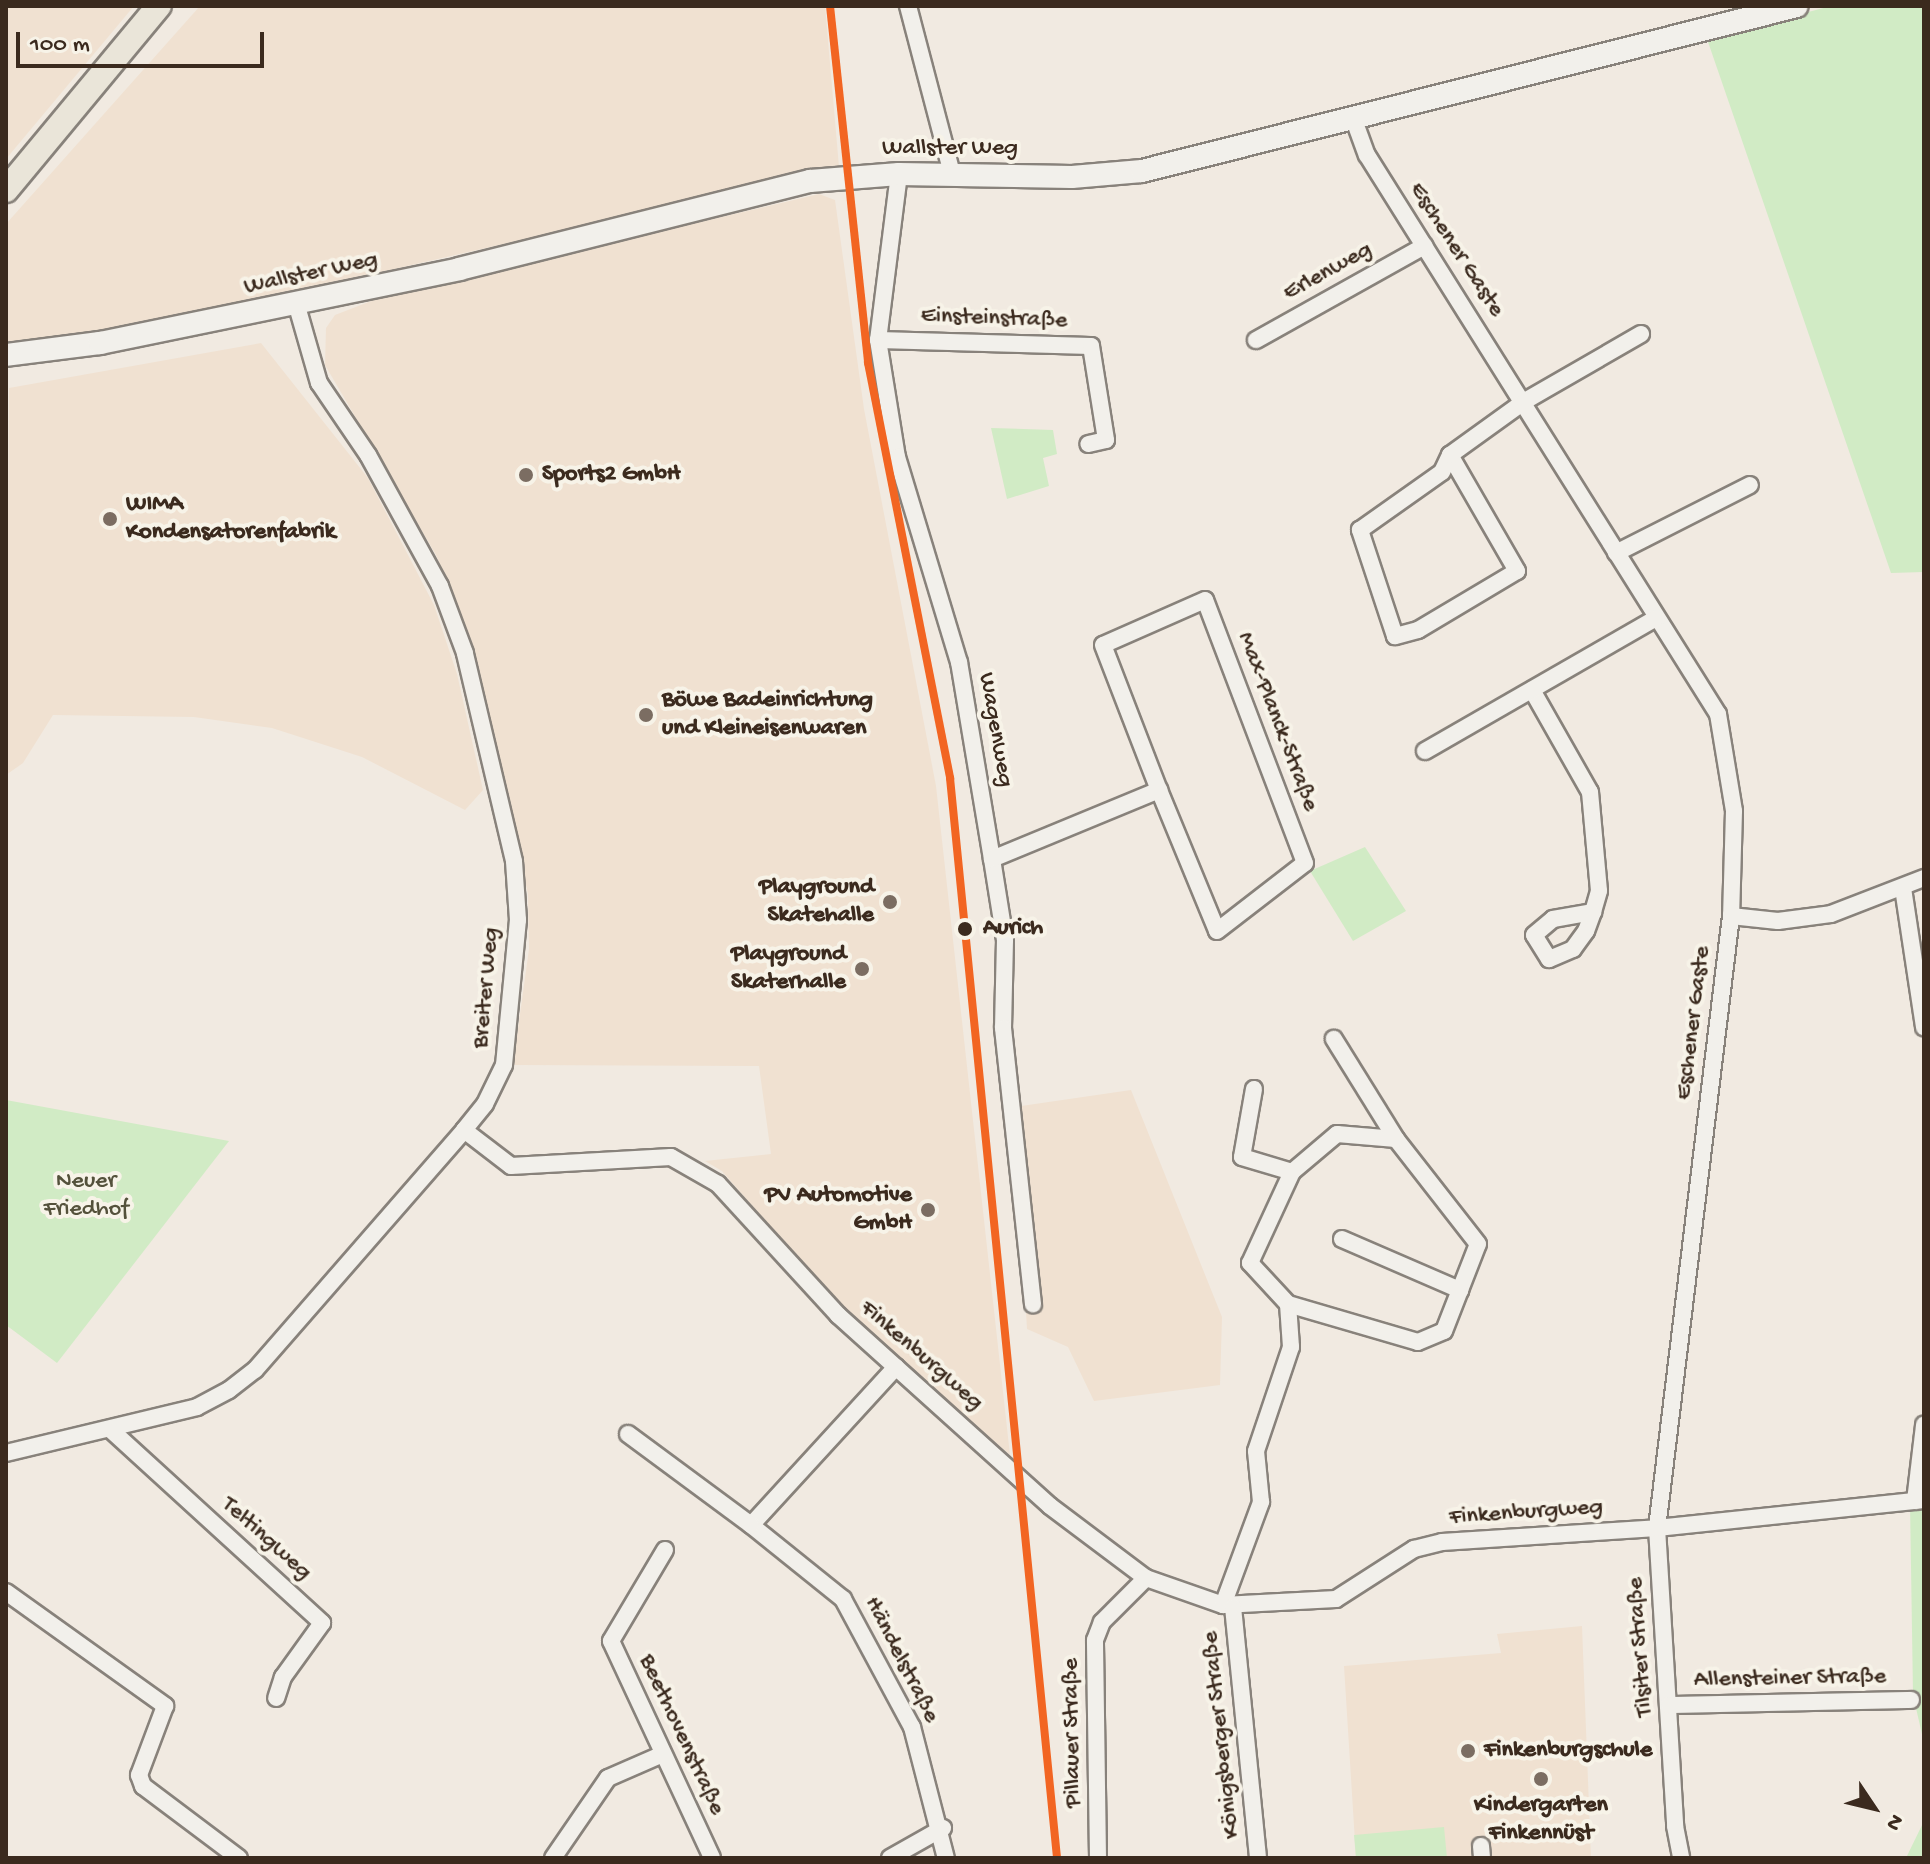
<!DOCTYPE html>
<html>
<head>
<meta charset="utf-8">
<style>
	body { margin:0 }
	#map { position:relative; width:1930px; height:1864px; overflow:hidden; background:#f1eae1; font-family:"Gochi Hand",sans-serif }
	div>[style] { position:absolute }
	.built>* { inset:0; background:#f0e1d1 }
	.green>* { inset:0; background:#d1ebc5 }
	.roads { filter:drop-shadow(2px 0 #88827b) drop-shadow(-2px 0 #88827b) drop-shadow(0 2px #88827b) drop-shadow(0 -2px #88827b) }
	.street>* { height:16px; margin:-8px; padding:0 8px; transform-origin:8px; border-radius:8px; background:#f2f0eb }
	.secondary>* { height:22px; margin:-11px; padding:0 11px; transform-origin:11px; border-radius:11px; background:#f2f0eb }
	.primary>* { height:24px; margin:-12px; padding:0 12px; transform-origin:12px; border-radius:12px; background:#eae5d9 }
	.rail-1>* { height:8px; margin:-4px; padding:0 4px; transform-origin:4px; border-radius:4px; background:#f26522 }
	.dots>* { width:22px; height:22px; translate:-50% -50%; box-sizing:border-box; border:4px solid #f7f3e8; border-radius:50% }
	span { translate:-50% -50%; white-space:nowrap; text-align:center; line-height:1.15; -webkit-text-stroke:8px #f7f3e8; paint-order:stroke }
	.street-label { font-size:24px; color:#3b2a1e }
	.poi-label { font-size:24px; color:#3b2a1e; font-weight:700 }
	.left { translate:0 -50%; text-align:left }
	.right { translate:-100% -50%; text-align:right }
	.stop-label { font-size:24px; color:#3b2a1e; font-weight:700 }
	.park-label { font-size:24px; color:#54513b }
	.frame { position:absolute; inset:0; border:8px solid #3b2a1e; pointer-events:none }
	.north { position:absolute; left:1834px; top:1768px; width:80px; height:80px; -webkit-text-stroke:6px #f7f3e8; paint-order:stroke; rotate:125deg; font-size:22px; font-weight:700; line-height:32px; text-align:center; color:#3b2a1e }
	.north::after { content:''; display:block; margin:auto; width:28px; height:36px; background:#3b2a1e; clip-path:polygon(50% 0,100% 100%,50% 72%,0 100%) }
	.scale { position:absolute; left:16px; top:32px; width:248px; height:36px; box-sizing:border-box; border:4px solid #3b2a1e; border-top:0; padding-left:10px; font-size:24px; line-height:28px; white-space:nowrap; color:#3b2a1e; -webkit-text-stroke:6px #f7f3e8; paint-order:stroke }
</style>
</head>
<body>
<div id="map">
	<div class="built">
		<div style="clip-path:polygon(6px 6px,134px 6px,6px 159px)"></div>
		<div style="clip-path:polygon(200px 6px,825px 6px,839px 167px,102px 336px,6px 343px,6px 224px)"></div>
		<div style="clip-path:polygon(819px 194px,835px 200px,864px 409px,936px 786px,1010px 1455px,846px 1314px,722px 1171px,705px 1161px,771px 1154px,759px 1066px,513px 1065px,529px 949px,528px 894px,472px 642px,436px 555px,325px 365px,326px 328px,335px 315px,379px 298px)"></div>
		<div style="clip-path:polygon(261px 343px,368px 478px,434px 605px,457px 674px,483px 790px,465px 810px,362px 757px,272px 728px,194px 717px,53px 715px,23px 763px,6px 775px,9px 388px)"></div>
		<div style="clip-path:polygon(1131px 1090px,1222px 1317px,1220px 1385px,1094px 1401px,1068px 1347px,1027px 1329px,1014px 1107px)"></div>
		<div style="clip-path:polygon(1582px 1626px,1591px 1858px,1356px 1858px,1344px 1666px,1501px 1653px,1497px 1634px)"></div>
	</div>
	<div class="green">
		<div style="clip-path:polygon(1831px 6px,1924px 6px,1924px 572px,1891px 573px,1707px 39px)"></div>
		<div style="clip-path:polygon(991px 428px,1053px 430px,1057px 454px,1043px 458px,1049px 486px,1007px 499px)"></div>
		<div style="clip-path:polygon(1365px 847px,1406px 911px,1353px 941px,1310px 871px)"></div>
		<div style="clip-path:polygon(6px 1100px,229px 1141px,57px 1363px,6px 1325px)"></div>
		<div style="clip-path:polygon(1910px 1503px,1924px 1503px,1924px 1743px,1913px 1695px)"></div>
		<div style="clip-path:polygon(1924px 1821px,1924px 1858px,1906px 1858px)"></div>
		<div style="clip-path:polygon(1444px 1827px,1447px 1858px,1356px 1858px,1354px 1835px)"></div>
	</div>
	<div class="roads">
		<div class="street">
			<div style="left:908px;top:6px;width:174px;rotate:75.3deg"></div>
			<div style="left:1354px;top:120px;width:37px;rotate:70deg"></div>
			<div style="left:1367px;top:155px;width:660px;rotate:57.88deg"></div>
			<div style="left:1718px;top:714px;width:98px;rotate:80.6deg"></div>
			<div style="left:1734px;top:811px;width:105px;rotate:91.6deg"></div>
			<div style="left:1731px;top:916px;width:616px;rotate:96.89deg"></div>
			<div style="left:1657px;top:1528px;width:299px;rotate:86.5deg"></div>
			<div style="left:1675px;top:1826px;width:33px;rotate:79deg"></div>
			<div style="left:899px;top:174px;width:167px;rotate:97.2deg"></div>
			<div style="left:878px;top:340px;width:119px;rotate:80.8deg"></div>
			<div style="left:897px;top:457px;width:214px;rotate:73.2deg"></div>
			<div style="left:959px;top:662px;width:200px;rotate:80.5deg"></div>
			<div style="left:992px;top:859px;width:82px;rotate:80.9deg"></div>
			<div style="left:1005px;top:940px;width:88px;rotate:91.3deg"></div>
			<div style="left:1003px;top:1028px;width:278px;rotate:83.8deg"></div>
			<div style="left:878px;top:340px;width:213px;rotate:1.6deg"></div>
			<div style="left:1091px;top:346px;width:95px;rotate:80.9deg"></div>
			<div style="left:1106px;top:440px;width:18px;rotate:167deg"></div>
			<div style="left:1256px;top:340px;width:193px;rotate:-29.2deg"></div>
			<div style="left:1450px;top:455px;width:134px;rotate:60deg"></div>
			<div style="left:1517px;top:571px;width:115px;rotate:149.2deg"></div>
			<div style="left:1418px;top:630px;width:24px;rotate:165deg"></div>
			<div style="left:1395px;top:636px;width:112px;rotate:-108.3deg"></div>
			<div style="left:1360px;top:530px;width:100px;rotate:-35.3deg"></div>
			<div style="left:1442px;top:472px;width:19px;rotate:-65deg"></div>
			<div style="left:1450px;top:455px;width:92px;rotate:-35.8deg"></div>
			<div style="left:1525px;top:401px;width:134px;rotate:-30deg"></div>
			<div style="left:1616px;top:553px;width:150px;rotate:-26.9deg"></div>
			<div style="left:1532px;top:690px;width:117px;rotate:60.4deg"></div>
			<div style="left:1590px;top:792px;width:99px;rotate:84.8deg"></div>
			<div style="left:1599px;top:891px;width:22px;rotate:106deg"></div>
			<div style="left:1593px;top:912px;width:20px;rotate:110deg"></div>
			<div style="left:1586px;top:931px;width:22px;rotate:126deg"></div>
			<div style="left:1573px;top:949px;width:26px;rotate:157deg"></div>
			<div style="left:1549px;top:959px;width:28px;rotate:-122deg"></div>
			<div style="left:1534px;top:935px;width:25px;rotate:-40deg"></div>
			<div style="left:1553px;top:919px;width:41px;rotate:-9.9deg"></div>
			<div style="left:1425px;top:751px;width:267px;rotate:-29.9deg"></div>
			<div style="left:992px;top:859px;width:181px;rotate:-22.4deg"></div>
			<div style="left:1159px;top:790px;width:152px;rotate:67.6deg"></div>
			<div style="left:1217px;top:931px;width:111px;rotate:-37.7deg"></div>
			<div style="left:1305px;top:863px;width:281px;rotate:-110.8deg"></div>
			<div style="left:1205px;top:600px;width:111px;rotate:156.2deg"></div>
			<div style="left:1103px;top:645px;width:155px;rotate:68.9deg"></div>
			<div style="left:1903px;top:888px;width:141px;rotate:81.4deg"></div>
			<div style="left:1731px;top:916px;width:47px;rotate:6.1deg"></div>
			<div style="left:1778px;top:921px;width:53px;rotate:-7.5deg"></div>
			<div style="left:1831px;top:914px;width:100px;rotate:-21.2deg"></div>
			<div style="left:1254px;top:1089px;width:69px;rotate:100deg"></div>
			<div style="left:1242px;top:1157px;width:52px;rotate:16.7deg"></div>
			<div style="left:464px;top:1130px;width:59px;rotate:37.5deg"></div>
			<div style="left:511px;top:1166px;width:160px;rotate:-3.2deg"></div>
			<div style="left:671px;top:1157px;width:54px;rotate:29.9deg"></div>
			<div style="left:718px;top:1184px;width:178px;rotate:47.5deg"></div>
			<div style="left:838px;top:1315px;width:285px;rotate:42deg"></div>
			<div style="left:1050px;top:1506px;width:120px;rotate:36.9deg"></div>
			<div style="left:1146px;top:1578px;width:82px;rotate:19.3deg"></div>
			<div style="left:1223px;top:1605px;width:113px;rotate:-3deg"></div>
			<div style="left:1336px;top:1599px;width:93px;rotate:-32.7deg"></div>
			<div style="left:1414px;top:1549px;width:29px;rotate:-14deg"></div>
			<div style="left:1442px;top:1542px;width:215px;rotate:-3.7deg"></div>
			<div style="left:1657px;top:1528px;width:268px;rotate:-6deg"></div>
			<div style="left:1342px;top:1239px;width:129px;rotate:23.4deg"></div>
			<div style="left:1288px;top:1304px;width:56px;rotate:-132.8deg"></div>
			<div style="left:1250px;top:1263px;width:100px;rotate:-65.2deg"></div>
			<div style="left:1292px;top:1172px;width:59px;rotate:-40.2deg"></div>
			<div style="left:1337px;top:1134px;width:59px;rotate:4.8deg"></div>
			<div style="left:896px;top:1367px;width:214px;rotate:132.5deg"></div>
			<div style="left:751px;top:1525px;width:118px;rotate:38.8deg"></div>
			<div style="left:843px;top:1599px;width:145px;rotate:61.7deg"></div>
			<div style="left:912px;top:1727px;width:135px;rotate:75.5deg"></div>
			<div style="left:111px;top:1430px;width:286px;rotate:42.4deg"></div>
			<div style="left:322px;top:1623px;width:67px;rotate:125.8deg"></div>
			<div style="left:283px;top:1677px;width:22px;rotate:108deg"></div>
			<div style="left:628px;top:1434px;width:153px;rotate:36.5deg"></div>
			<div style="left:6px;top:1453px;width:196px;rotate:-13.5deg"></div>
			<div style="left:197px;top:1407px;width:36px;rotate:-28deg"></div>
			<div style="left:229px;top:1390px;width:33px;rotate:-38deg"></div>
			<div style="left:255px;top:1370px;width:318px;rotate:-48.9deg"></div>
			<div style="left:464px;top:1130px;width:33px;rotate:-51deg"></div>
			<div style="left:485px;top:1104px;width:43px;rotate:-64deg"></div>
			<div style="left:504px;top:1065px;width:146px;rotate:-84.5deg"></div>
			<div style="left:518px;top:920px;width:59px;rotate:-93.9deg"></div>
			<div style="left:514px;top:861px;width:214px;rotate:-103.3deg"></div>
			<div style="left:465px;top:653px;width:72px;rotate:-110.5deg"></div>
			<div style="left:440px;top:586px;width:149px;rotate:-118.8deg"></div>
			<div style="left:368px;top:455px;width:87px;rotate:-124.2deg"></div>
			<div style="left:319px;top:383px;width:83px;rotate:-106deg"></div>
			<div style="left:1915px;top:1501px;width:77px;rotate:-83.2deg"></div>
			<div style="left:665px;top:1550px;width:106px;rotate:120.7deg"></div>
			<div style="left:611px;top:1641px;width:239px;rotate:65deg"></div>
			<div style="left:6px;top:1592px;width:196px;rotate:35.6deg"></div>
			<div style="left:165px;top:1706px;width:74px;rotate:110.6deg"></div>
			<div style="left:139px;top:1775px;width:12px;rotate:70deg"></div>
			<div style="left:143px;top:1786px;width:120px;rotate:36.9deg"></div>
			<div style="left:1223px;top:1605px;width:110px;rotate:-69.7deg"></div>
			<div style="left:1261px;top:1502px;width:51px;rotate:-95.6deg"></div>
			<div style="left:1256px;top:1451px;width:110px;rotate:-71.4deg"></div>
			<div style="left:1291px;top:1347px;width:43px;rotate:-94deg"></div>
			<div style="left:1288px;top:1304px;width:135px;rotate:16.3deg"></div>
			<div style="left:1418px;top:1342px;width:28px;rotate:-23deg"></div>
			<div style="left:1444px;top:1331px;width:93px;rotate:-68.7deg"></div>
			<div style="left:1478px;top:1244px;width:133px;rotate:-128deg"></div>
			<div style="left:1396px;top:1139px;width:118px;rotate:-121.8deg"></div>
			<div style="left:1233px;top:1607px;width:252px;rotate:84.3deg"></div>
			<div style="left:1669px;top:1705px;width:242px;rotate:-1.2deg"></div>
			<div style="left:1481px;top:1846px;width:12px;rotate:85deg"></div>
			<div style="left:553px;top:1858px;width:97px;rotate:-55.5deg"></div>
			<div style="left:608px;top:1778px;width:60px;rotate:-23.6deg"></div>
			<div style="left:890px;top:1858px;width:61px;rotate:-29.5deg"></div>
			<div style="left:1098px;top:1858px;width:218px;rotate:-90.8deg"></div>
			<div style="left:1095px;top:1640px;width:19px;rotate:-69deg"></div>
			<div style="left:1102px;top:1622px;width:62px;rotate:-45deg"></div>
		</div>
		<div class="secondary">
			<div style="left:6px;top:355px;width:95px;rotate:-7.3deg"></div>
			<div style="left:100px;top:343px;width:367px;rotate:-11.6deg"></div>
			<div style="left:459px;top:269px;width:362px;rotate:-14.1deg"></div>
			<div style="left:810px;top:181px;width:89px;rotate:-4.5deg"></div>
			<div style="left:899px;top:174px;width:173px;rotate:1deg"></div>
			<div style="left:1072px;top:177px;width:70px;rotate:-4.9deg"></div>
			<div style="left:1142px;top:171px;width:675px;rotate:-14.14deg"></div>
		</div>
		<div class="primary">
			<div style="left:6px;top:190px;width:239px;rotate:-50.3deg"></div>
		</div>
	</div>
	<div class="rail-1">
		<div style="left:830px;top:6px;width:359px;rotate:83.9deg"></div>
		<div style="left:868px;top:363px;width:423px;rotate:78.8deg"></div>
		<div style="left:950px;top:778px;width:1085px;rotate:84.34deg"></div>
	</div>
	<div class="dots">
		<div style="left:526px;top:475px;background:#7b6d62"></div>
		<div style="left:110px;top:519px;background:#7b6d62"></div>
		<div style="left:646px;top:715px;background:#7b6d62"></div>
		<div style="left:890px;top:902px;background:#7b6d62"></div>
		<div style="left:965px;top:929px;background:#3b2a1e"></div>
		<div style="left:862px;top:969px;background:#7b6d62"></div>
		<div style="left:928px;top:1210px;background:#7b6d62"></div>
		<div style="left:1468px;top:1751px;background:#7b6d62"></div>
		<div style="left:1541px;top:1779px;background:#7b6d62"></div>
	</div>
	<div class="street-label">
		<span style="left:950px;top:149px">Wallster Weg</span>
		<span style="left:1456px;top:250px;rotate:57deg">Eschener Gaste</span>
		<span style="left:1328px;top:272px;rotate:-29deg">Erlenweg</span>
		<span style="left:311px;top:274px;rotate:-12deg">Wallster Weg</span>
		<span style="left:994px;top:319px;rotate:2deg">Einsteinstraße</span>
		<span style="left:1277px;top:722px;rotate:69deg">Max-Planck-Straße</span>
		<span style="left:995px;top:730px;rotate:80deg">Wagenweg</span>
		<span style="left:487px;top:988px;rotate:-85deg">Breiter Weg</span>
		<span style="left:1694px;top:1023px;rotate:-83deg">Eschener Gaste</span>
		<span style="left:921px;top:1356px;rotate:41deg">Finkenburgweg</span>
		<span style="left:1526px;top:1513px;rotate:-4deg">Finkenburgweg</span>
		<span style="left:266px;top:1539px;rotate:42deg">Teltingweg</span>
		<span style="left:1641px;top:1647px;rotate:-94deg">Tilsiter Straße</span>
		<span style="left:901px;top:1660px;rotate:63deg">Händelstraße</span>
		<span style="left:1790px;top:1679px;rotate:-1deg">Allensteiner Straße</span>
		<span style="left:1073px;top:1733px;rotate:-91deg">Pillauer Straße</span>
		<span style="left:681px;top:1735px;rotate:65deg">Beethovenstraße</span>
		<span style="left:1222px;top:1735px;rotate:-96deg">Königsberger Straße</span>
	</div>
	<div class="poi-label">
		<span class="left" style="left:542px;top:475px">Sports2 GmbH</span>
		<span class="left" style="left:126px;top:519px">WIMA<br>Kondensatorenfabrik</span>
		<span class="left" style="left:662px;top:715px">Böwe Badeinrichtung<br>und Kleineisenwaren</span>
		<span class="right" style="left:874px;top:902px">Playground<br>Skatehalle</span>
		<span class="right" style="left:846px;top:969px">Playground<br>Skaterhalle</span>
		<span class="right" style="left:912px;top:1210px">PV Automotive<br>GmbH</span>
		<span class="left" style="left:1484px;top:1751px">Finkenburgschule</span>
		<span style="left:1541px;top:1820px">Kindergarten<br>Finkennüst</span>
	</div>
	<div class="stop-label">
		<span class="left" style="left:983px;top:929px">Aurich</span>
	</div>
	<div class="park-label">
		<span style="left:86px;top:1196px">Neuer<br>Friedhof</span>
	</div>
	<div class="frame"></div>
	<div class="north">N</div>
	<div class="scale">100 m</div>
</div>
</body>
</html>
